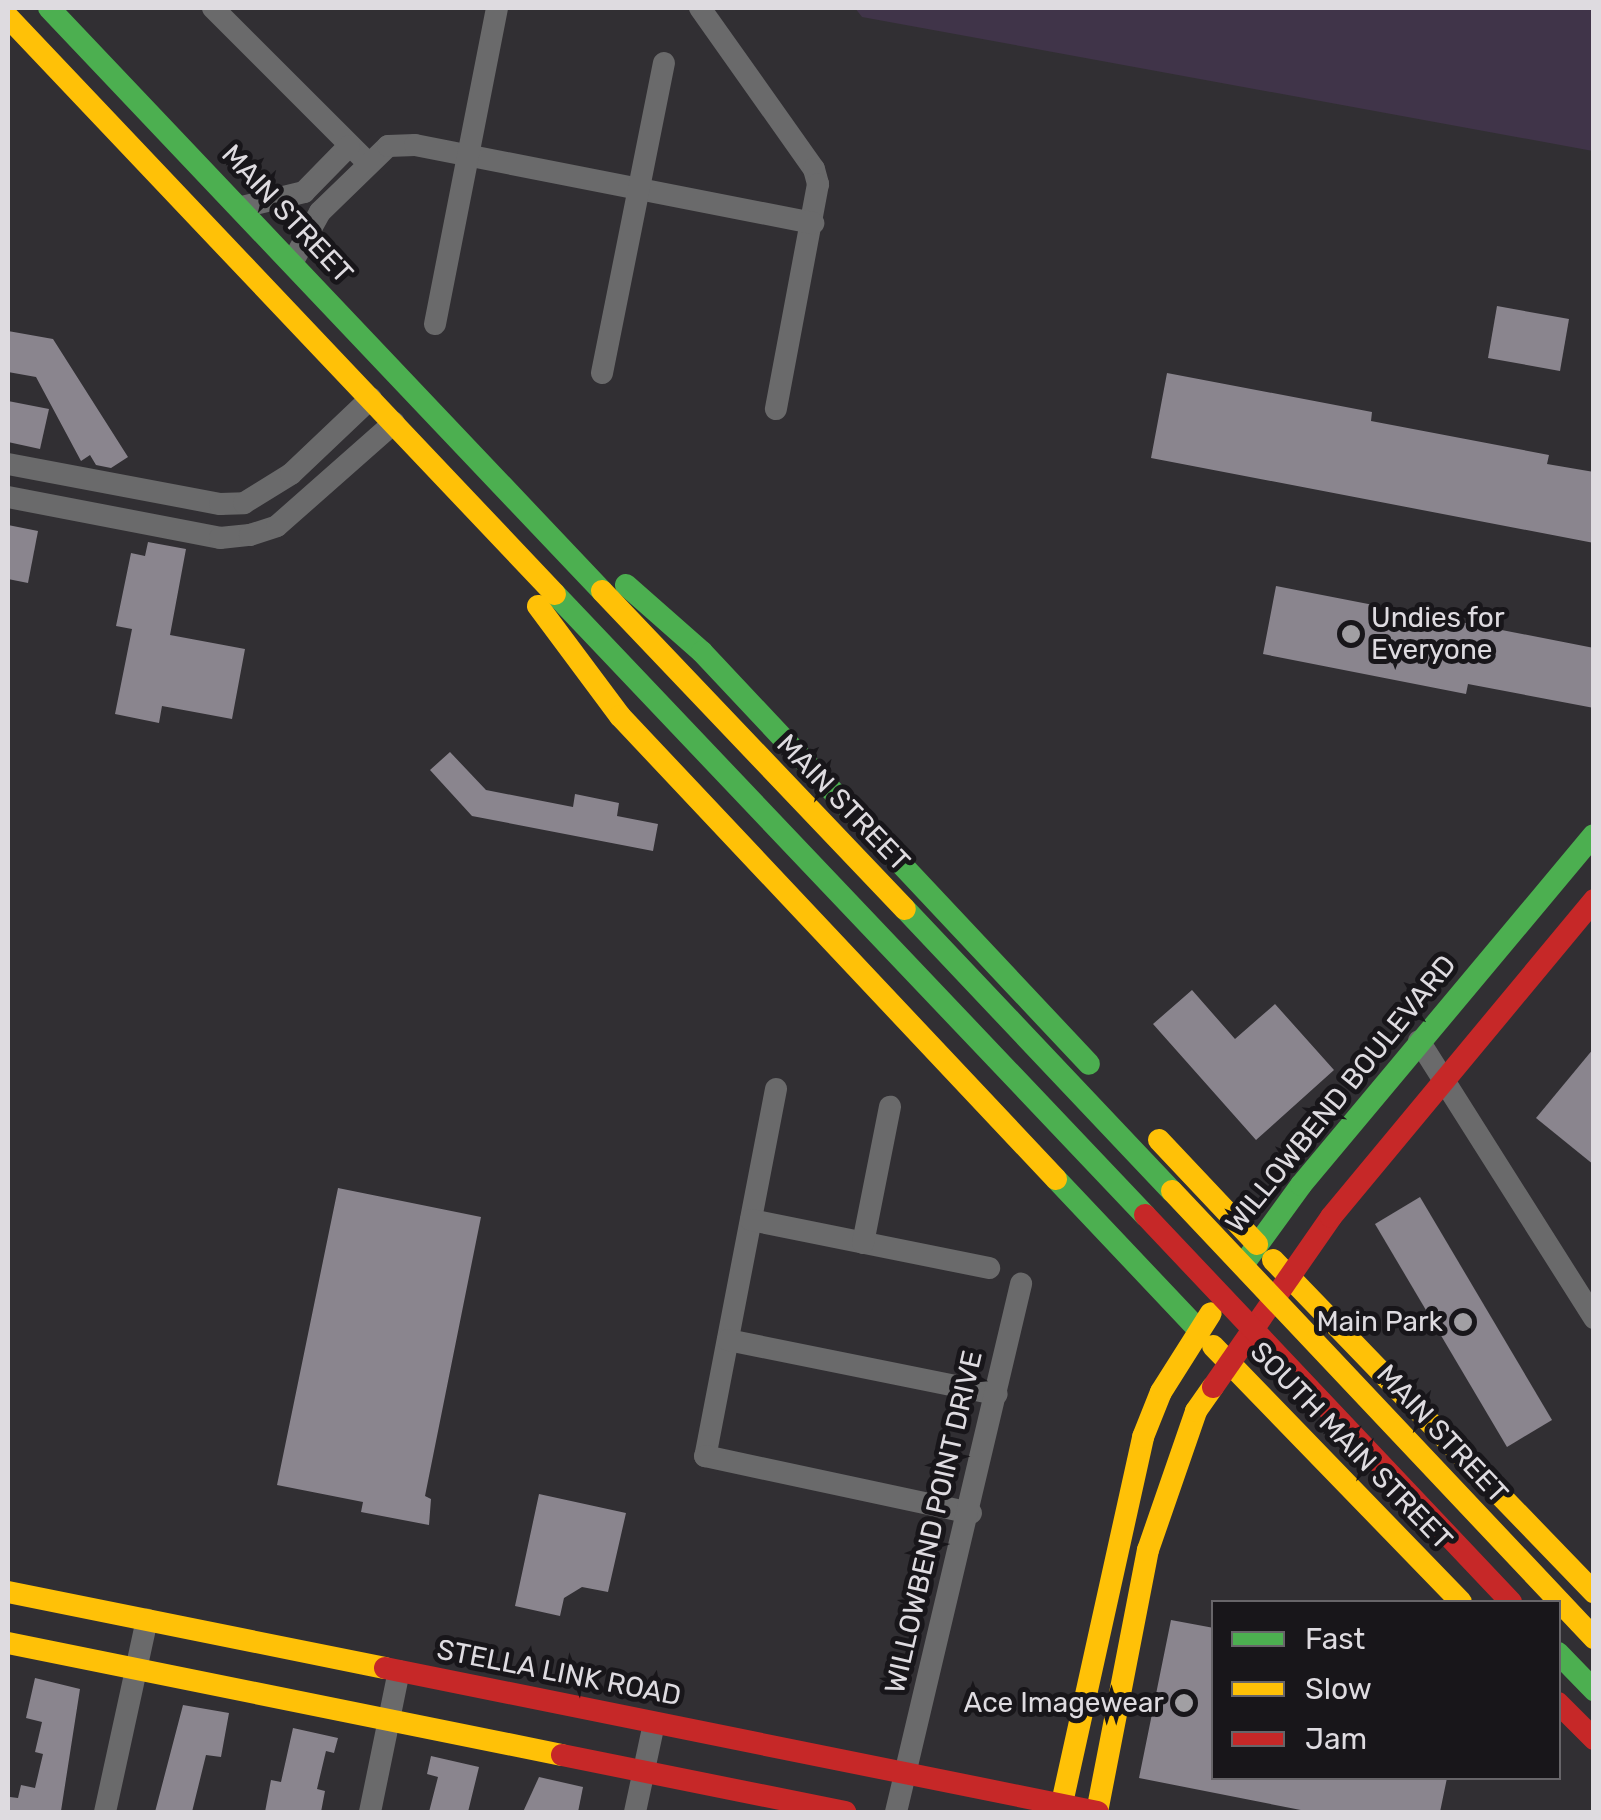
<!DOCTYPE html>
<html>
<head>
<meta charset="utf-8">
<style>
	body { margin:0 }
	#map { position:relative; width:1601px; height:1820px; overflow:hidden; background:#312f33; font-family:Rubik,sans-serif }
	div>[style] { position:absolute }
	.green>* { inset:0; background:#403449 }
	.building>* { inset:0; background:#8a858e }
	.street>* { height:22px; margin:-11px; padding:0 11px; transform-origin:11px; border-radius:11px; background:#6a6a6b }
	.fast>* { height:22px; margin:-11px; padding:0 11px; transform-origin:11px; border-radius:11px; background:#4caf50 }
	.slow>* { height:22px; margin:-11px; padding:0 11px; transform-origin:11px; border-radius:11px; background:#ffc107 }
	.jam>* { height:22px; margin:-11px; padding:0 11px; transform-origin:11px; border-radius:11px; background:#c62828 }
	.slow-bridge>* { height:22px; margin:-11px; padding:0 11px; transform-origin:11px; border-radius:11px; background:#ffc107 }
	.jam-bridge>* { height:22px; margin:-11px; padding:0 11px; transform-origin:11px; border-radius:11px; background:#c62828 }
	.dots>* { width:28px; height:28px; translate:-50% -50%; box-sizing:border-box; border:5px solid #18161a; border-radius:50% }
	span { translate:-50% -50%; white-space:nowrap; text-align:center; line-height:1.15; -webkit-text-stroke:10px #18161a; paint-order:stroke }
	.street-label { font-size:28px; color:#dedbe0 }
	.poi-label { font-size:28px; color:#dedbe0 }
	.left { translate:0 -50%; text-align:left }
	.right { translate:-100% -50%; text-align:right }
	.frame { position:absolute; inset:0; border:10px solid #dedbe0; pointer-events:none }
	.legend { position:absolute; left:1211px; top:1600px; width:350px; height:180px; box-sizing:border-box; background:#18161a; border:2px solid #676569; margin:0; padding:12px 18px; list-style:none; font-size:30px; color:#dedbe0 }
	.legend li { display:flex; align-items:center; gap:20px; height:50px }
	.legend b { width:50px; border:2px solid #676569 }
</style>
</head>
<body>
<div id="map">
	<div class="green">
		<div style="clip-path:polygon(855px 8px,1593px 8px,1593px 151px,862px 17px)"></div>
	</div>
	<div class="building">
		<div style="clip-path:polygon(1497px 306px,1569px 319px,1560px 371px,1488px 358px)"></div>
		<div style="clip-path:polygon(8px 331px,53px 339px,128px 457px,111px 468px,96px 465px,90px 455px,81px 461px,36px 377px,8px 372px)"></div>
		<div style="clip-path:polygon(1167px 373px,1372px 412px,1371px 421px,1549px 455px,1547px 464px,1594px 472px,1594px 543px,1151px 458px)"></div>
		<div style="clip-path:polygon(8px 401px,49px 409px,40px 449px,8px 442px)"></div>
		<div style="clip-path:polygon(8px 525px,38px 531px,28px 583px,8px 579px)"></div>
		<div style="clip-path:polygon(148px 542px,186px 549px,170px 635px,245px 649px,232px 719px,162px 706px,159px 723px,115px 714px,132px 629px,116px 626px,131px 553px,145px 556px)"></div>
		<div style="clip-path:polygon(1276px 586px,1594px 648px,1594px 708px,1468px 684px,1466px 694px,1263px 654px)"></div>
		<div style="clip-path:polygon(450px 752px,486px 790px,573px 807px,575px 794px,619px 803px,617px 816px,658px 824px,653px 851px,472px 816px,430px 770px)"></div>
		<div style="clip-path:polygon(1192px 990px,1235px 1039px,1275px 1004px,1334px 1070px,1256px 1140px,1153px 1024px)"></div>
		<div style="clip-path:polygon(1594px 1048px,1594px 1165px,1536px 1118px)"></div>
		<div style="clip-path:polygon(338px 1188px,481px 1217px,425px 1496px,431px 1499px,429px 1525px,361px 1512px,363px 1502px,277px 1485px)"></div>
		<div style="clip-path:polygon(1420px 1197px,1552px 1420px,1507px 1447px,1375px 1224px)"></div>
		<div style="clip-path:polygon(539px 1494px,626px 1513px,608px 1592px,582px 1587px,564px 1598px,560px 1616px,515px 1606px)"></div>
		<div style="clip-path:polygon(1171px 1620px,1214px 1628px,1214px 1778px,1447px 1778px,1440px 1812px,1311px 1812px,1139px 1778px)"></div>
		<div style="clip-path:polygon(35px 1678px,80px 1689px,61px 1811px,8px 1812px,10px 1797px,18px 1798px,21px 1785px,35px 1788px,43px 1754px,35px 1752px,42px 1722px,26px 1718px)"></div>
		<div style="clip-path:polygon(183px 1705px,229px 1713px,221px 1757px,206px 1755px,192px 1812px,155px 1812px)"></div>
		<div style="clip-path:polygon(293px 1728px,338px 1738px,334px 1753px,326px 1751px,317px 1789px,325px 1791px,321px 1812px,265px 1812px,271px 1780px,281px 1782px)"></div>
		<div style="clip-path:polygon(431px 1756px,479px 1767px,468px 1812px,429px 1812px,438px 1777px,427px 1774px)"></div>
		<div style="clip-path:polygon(539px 1777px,583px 1787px,578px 1812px,523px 1812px)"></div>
	</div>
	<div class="street">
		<div style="left:213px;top:8px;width:218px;rotate:45deg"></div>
		<div style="left:700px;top:8px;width:197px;rotate:54.7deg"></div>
		<div style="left:814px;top:169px;width:16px;rotate:75deg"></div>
		<div style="left:818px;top:184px;width:229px;rotate:100.6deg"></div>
		<div style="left:242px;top:207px;width:64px;rotate:-13.6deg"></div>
		<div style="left:304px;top:192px;width:64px;rotate:-45.6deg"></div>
		<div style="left:292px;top:263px;width:58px;rotate:-61.2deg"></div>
		<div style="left:320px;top:212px;width:95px;rotate:-44.1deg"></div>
		<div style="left:388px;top:146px;width:27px;rotate:-2deg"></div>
		<div style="left:415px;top:145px;width:406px;rotate:11.1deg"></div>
		<div style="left:435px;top:324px;width:322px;rotate:-78.9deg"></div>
		<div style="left:602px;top:373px;width:316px;rotate:-78.7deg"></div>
		<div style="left:8px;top:464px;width:216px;rotate:10.7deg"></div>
		<div style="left:220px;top:504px;width:24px;rotate:-2deg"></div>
		<div style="left:244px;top:503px;width:55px;rotate:-31.7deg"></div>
		<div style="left:291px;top:474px;width:110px;rotate:-43.5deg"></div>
		<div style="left:8px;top:497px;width:216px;rotate:10.9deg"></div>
		<div style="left:220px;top:538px;width:30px;rotate:-6deg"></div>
		<div style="left:250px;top:535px;width:28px;rotate:-18deg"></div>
		<div style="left:277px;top:526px;width:156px;rotate:-41.4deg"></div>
		<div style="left:1419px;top:1041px;width:328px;rotate:57.7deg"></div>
		<div style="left:776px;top:1089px;width:374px;rotate:100.9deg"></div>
		<div style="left:705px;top:1456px;width:272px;rotate:12.1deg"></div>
		<div style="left:751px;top:1220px;width:243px;rotate:11.4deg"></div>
		<div style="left:863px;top:1243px;width:139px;rotate:-78.8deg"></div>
		<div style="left:728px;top:1340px;width:274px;rotate:11.4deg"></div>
		<div style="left:105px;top:1812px;width:197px;rotate:-77.7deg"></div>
		<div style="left:370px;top:1812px;width:144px;rotate:-78.4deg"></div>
		<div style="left:635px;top:1812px;width:91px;rotate:-77.9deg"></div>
		<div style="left:896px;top:1812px;width:543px;rotate:-76.68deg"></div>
	</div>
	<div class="fast">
		<div style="left:49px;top:8px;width:804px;rotate:46.51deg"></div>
		<div style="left:626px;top:585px;width:101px;rotate:41.4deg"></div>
		<div style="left:702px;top:652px;width:565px;rotate:46.79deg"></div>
		<div style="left:555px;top:594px;width:857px;rotate:46.47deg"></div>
		<div style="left:905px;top:909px;width:388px;rotate:46.6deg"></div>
		<div style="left:1056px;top:1179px;width:208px;rotate:46.6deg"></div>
		<div style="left:1248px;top:1258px;width:90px;rotate:-54deg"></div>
		<div style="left:1301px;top:1185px;width:456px;rotate:-50.1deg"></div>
		<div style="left:1558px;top:1653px;width:52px;rotate:45.8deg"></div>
	</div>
	<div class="slow">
		<div style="left:8px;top:17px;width:795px;rotate:46.53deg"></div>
		<div style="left:602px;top:591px;width:439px;rotate:46.4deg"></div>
		<div style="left:538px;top:606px;width:137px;rotate:53.3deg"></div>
		<div style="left:620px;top:716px;width:636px;rotate:46.72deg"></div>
		<div style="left:1159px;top:1140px;width:143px;rotate:46.7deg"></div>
		<div style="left:1273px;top:1260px;width:462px;rotate:46deg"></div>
		<div style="left:1213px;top:1346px;width:356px;rotate:45.9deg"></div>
		<div style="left:8px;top:1592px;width:385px;rotate:11.4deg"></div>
		<div style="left:8px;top:1643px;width:565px;rotate:11.43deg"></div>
		<div style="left:1060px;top:1812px;width:384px;rotate:-77.5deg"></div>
		<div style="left:1143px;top:1437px;width:48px;rotate:-68.2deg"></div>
		<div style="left:1161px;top:1392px;width:93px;rotate:-57.7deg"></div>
		<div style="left:1097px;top:1812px;width:267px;rotate:-79deg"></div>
		<div style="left:1148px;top:1550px;width:147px;rotate:-70.9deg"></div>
		<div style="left:1196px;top:1411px;width:29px;rotate:-55deg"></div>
	</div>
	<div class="jam">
		<div style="left:1213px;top:1387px;width:207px;rotate:-55.2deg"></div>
		<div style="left:1331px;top:1217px;width:412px;rotate:-50.3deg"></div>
		<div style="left:385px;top:1668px;width:727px;rotate:11.42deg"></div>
		<div style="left:1558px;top:1703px;width:51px;rotate:45deg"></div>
		<div style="left:562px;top:1755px;width:289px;rotate:11.4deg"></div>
	</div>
	<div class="slow-bridge">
		<div style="left:1172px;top:1191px;width:615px;rotate:46.65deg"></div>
	</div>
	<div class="jam-bridge">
		<div style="left:1145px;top:1215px;width:533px;rotate:46.6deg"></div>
	</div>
	<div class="dots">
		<div style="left:1351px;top:634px;background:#a19fa3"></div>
		<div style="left:1463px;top:1322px;background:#a19fa3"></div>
		<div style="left:1184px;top:1703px;background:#a19fa3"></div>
	</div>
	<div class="street-label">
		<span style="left:287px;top:214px;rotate:47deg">MAIN STREET</span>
		<span style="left:843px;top:803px;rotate:46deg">MAIN STREET</span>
		<span style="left:1341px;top:1094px;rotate:-51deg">WILLOWBEND BOULEVARD</span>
		<span style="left:1442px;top:1434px;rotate:47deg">MAIN STREET</span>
		<span style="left:1351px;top:1446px;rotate:46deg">SOUTH MAIN STREET</span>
		<span style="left:934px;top:1522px;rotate:-77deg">WILLOWBEND POINT DRIVE</span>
		<span style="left:559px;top:1673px;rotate:11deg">STELLA LINK ROAD</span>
	</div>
	<div class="poi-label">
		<span class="left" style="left:1371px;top:634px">Undies for<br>Everyone</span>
		<span class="right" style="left:1443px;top:1322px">Main Park</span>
		<span class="right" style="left:1164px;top:1703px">Ace Imagewear</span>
	</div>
	<div class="frame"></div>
	<ul class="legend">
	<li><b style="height:12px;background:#4caf50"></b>Fast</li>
	<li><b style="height:12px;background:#ffc107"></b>Slow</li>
	<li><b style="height:12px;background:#c62828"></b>Jam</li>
	</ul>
</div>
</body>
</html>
